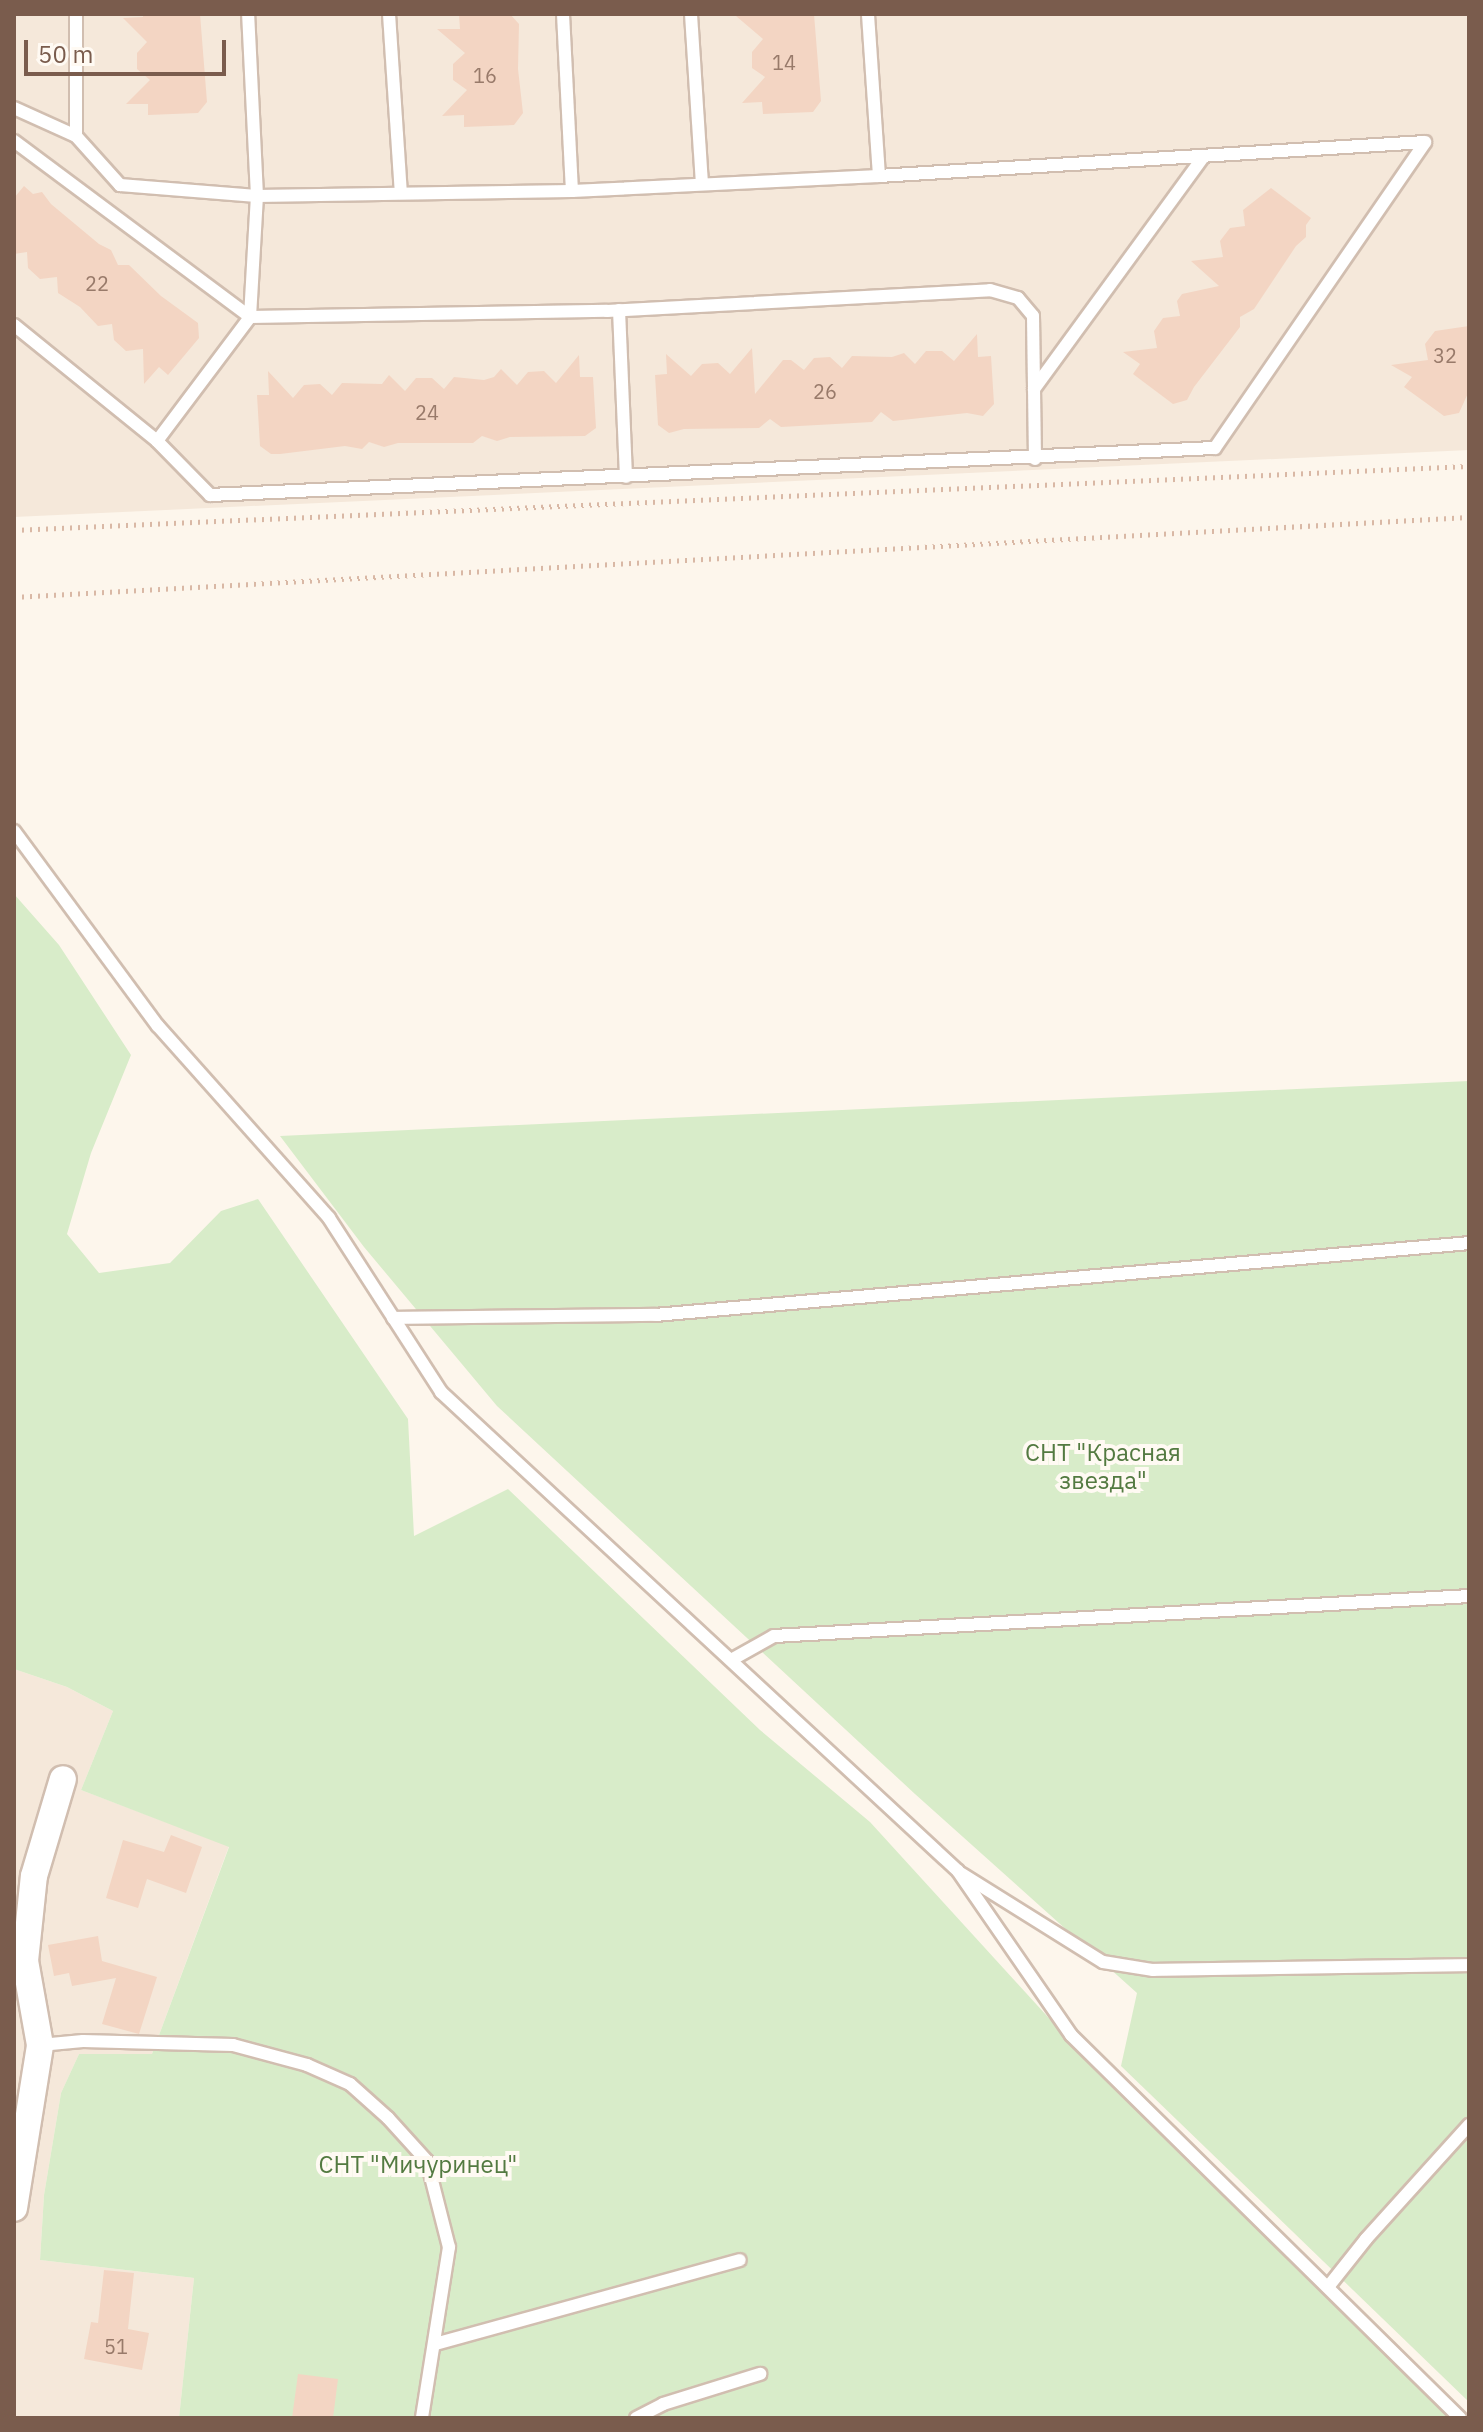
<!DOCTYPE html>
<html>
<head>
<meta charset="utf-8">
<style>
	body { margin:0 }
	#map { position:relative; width:1483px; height:2432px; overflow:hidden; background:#fdf6ec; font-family:"IBM Plex Sans",sans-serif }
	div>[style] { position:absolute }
	.residential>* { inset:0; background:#f5e8da }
	.green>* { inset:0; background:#d8ecc9 }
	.building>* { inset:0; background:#f3d5c3 }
	.path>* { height:5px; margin-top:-2.5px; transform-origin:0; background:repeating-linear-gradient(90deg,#d9b8a5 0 2px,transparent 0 8px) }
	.roads { filter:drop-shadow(2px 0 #d1beb0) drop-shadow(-2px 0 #d1beb0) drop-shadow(0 2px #d1beb0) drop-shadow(0 -2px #d1beb0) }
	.lane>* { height:12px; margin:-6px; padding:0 6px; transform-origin:6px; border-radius:6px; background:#fff }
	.street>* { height:26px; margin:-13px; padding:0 13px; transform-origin:13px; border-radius:13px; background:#fff }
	span { translate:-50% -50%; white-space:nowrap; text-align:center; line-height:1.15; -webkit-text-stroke:8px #fffaf3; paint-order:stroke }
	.number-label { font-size:20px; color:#987a6a }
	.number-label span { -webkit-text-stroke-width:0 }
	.park-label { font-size:24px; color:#537a41 }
	.frame { position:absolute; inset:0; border:16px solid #7a5c4d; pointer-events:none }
	.scale { position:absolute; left:24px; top:40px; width:202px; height:36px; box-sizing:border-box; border:4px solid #7a5c4d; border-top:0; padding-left:10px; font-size:24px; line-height:28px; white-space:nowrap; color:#7a5c4d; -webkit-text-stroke:6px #fffaf3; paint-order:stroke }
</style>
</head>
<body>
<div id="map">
	<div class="residential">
		<div style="clip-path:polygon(14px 14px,1469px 14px,1469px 450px,14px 517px)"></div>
		<div style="clip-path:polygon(14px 1669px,67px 1687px,113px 1711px,81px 1790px,229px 1846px,152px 2054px,79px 2054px,61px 2093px,44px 2195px,40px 2260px,194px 2278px,179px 2418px,14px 2418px)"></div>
	</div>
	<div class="green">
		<div style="clip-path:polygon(14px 894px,59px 945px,131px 1055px,91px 1153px,67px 1234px,99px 1273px,170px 1263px,221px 1211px,258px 1199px,408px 1419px,414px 1536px,508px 1489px,760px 1730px,870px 1822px,1078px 2050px,1451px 2418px,179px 2418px,194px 2278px,40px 2260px,44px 2195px,61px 2093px,79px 2054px,152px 2054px,229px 1847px,81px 1790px,113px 1711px,67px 1687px,14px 1669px)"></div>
		<div style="clip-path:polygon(1469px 1081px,1469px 2402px,1121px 2066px,1137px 1993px,915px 1794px,497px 1406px,364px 1247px,280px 1136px)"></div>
	</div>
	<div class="building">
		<div style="clip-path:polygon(143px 14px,200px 14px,207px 102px,198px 113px,148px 115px,148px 104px,126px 104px,150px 80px,137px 69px,137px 53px,147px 42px,123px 18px,143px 17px)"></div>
		<div style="clip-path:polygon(459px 14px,510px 14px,519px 24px,518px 69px,523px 113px,514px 125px,464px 127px,464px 115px,442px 116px,467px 90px,453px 80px,453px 64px,465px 53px,437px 29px,460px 29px)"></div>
		<div style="clip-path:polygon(758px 14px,814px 14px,821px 101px,813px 112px,763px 114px,762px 102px,742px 103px,765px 77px,752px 68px,752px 52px,763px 39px,736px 16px)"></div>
		<div style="clip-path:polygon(24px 186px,33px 194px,42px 192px,51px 204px,99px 244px,111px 250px,118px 265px,129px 265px,161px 296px,198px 323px,199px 338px,168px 375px,159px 367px,144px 384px,143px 349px,126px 351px,114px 340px,112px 324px,98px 326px,80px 307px,58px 293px,57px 277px,40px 279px,28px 268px,27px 252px,14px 254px,14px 198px)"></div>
		<div style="clip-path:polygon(1271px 188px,1311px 218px,1306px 225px,1306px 237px,1296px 246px,1254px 309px,1240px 317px,1240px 327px,1194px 387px,1187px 400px,1173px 404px,1133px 374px,1140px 364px,1123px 352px,1157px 348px,1154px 331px,1163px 318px,1180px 316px,1177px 301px,1182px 294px,1219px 286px,1191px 261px,1223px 257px,1220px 241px,1230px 228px,1245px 226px,1243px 210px)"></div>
		<div style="clip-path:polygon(1469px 326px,1469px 391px,1459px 413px,1444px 416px,1404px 387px,1412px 377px,1391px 365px,1428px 360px,1425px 344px,1435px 331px)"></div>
		<div style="clip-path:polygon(977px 334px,978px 357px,991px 356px,994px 404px,983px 416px,967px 413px,893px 421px,881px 412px,872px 422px,781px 427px,770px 419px,759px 428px,684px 429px,669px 433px,658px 425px,655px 375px,667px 374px,666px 354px,691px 376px,702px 364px,718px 363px,730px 374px,752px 348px,755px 394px,783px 360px,791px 360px,804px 370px,814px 358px,830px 357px,842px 368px,852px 356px,892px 357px,904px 353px,915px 364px,926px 351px,942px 351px,954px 361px)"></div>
		<div style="clip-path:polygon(579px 355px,580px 377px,593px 377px,596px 428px,585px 436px,510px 437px,497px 441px,482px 436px,473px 443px,398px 443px,384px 447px,369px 442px,362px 449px,345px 446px,280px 454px,271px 454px,260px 446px,257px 395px,269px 395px,268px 371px,293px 398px,304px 385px,320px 384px,332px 395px,342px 383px,382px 384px,389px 375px,405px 391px,416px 378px,432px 378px,444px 389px,454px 377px,484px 380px,494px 377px,501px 369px,517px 385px,528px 372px,544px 371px,556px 383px)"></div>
		<div style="clip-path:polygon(171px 1835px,202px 1847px,186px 1893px,147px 1879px,138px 1908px,106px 1898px,123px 1840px,164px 1852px)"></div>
		<div style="clip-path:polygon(98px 1936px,102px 1961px,157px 1977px,139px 2034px,102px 2024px,116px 1978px,72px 1986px,69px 1973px,54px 1976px,48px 1945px)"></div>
		<div style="clip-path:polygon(104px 2270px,134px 2273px,128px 2329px,149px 2333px,142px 2370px,84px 2359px,91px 2322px,98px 2323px)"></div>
		<div style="clip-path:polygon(298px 2374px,338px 2379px,333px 2418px,292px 2418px)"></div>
	</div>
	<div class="path">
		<div style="left:14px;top:530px;width:1456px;rotate:-2.52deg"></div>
		<div style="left:14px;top:597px;width:1457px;rotate:-3.15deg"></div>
	</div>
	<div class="roads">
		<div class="lane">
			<div style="left:76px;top:14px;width:122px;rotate:90deg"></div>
			<div style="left:76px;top:136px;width:66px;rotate:48.1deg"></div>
			<div style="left:120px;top:185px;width:137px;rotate:4.6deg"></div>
			<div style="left:257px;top:196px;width:315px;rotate:-0.9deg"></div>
			<div style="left:572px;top:191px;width:307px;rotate:-2.8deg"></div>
			<div style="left:879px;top:176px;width:162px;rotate:-93.9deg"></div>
			<div style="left:389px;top:14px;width:179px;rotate:86.2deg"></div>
			<div style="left:563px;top:14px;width:177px;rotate:87.1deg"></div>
			<div style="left:691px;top:14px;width:169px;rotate:86.3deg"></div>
			<div style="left:14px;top:108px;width:68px;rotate:24.3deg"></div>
			<div style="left:14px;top:141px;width:294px;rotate:36.7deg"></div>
			<div style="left:250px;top:317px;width:357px;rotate:-1deg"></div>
			<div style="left:607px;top:311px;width:384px;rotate:-3.1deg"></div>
			<div style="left:990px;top:290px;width:29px;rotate:16deg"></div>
			<div style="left:1018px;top:298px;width:23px;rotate:50deg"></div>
			<div style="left:1033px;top:316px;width:143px;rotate:89.2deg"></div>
			<div style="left:619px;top:310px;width:167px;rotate:87.6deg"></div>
			<div style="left:14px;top:325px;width:184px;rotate:39deg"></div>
			<div style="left:157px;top:441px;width:155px;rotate:-53.1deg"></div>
			<div style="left:250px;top:317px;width:121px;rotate:-86.7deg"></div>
			<div style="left:257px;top:196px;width:182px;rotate:-92.8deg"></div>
			<div style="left:1034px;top:389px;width:288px;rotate:-53.9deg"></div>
			<div style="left:157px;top:441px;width:76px;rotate:45.5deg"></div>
			<div style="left:210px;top:495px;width:1006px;rotate:-2.68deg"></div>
			<div style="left:1215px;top:448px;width:371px;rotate:-55.5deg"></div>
			<div style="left:1425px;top:142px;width:547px;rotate:176.44deg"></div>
			<div style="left:14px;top:831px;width:242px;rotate:53.6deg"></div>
			<div style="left:158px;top:1026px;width:257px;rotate:48.3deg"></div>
			<div style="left:329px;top:1218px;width:207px;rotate:57.2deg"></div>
			<div style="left:441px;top:1392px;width:705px;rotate:42.82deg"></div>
			<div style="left:958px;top:1871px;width:199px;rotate:55.4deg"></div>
			<div style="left:1071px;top:2035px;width:546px;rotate:44.55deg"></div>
			<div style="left:393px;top:1318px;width:262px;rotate:-0.7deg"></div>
			<div style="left:655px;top:1315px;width:817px;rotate:-5.05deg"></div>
			<div style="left:731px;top:1660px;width:49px;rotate:-29.2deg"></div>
			<div style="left:774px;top:1636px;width:696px;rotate:-3.29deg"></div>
			<div style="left:962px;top:1874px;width:166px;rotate:32deg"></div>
			<div style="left:1103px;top:1962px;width:51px;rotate:9.1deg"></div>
			<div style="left:1153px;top:1970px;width:316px;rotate:-0.9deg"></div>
			<div style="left:40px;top:2045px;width:43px;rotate:-5.3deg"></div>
			<div style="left:83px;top:2041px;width:150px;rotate:1.5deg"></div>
			<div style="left:233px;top:2045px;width:77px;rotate:15.1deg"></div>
			<div style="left:307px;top:2065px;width:47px;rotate:23.8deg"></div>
			<div style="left:350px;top:2084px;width:51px;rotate:41.8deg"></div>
			<div style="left:388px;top:2118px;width:58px;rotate:47.8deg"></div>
			<div style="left:427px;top:2161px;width:89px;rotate:75.7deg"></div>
			<div style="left:449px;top:2247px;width:173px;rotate:99deg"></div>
			<div style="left:1328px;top:2287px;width:61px;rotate:-51.6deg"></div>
			<div style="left:1366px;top:2239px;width:154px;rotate:-47.9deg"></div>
			<div style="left:435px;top:2344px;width:316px;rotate:-15.4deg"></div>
			<div style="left:636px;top:2418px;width:30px;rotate:-27deg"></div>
			<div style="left:663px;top:2404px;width:102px;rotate:-17.2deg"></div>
		</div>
		<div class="street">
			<div style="left:14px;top:2208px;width:165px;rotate:-80.9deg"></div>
			<div style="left:40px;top:2045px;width:85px;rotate:-100.1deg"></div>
			<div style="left:25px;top:1961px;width:85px;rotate:-84deg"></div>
			<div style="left:34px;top:1876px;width:101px;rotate:-73.4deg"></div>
		</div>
	</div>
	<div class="number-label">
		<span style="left:784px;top:62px">14</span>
		<span style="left:485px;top:75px">16</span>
		<span style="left:97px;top:283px">22</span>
		<span style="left:1445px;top:355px">32</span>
		<span style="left:825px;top:391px">26</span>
		<span style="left:427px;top:412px">24</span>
		<span style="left:116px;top:2346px">51</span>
	</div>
	<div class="park-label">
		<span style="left:1103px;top:1467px">СНТ "Красная<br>звезда"</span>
		<span style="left:418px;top:2165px">СНТ "Мичуринец"</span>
	</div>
	<div class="frame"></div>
	<div class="scale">50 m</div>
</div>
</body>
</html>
